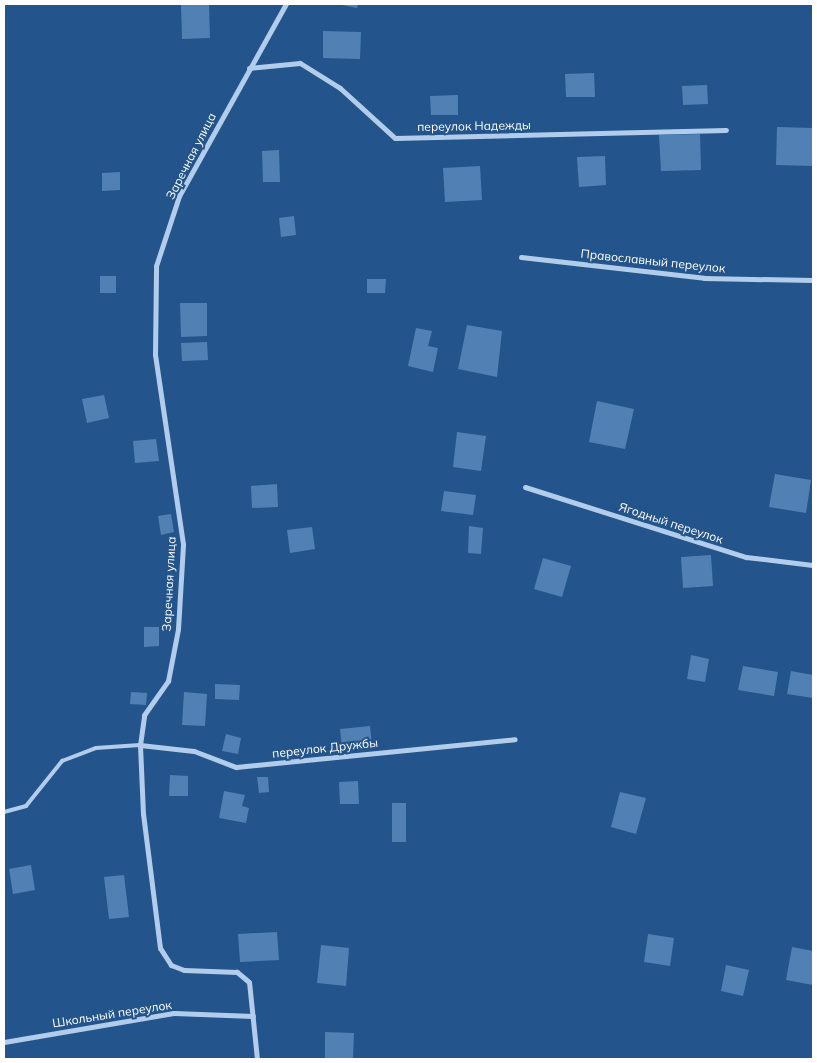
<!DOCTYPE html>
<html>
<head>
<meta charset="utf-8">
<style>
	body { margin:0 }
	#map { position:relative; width:817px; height:1063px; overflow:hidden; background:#24548c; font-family:Mulish,sans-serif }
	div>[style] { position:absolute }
	.building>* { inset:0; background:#5080b4 }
	.lane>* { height:4px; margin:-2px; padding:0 2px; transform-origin:2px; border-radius:2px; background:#b2cdeb }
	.street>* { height:5px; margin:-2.5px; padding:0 2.5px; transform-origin:2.5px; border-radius:2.5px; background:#b2cdeb }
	span { translate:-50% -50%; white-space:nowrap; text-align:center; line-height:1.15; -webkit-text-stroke:4px #24548c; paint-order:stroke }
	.street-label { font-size:12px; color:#fff }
	.frame { position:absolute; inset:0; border:5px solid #fff; pointer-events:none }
</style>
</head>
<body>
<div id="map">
	<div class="building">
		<div style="clip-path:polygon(181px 4px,209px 4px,210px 38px,182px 39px)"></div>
		<div style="clip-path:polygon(337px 4px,358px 4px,357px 8px)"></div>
		<div style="clip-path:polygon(323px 31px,361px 32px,360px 59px,323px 58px)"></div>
		<div style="clip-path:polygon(594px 73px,595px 97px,566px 97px,565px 74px)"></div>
		<div style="clip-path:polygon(707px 85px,708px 104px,683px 105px,682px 86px)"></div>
		<div style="clip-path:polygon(458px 95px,458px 115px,431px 115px,430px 96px)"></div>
		<div style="clip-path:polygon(777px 127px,813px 128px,813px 166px,776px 165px)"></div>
		<div style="clip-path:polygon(700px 134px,701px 170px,661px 171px,659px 135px)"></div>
		<div style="clip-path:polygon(279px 150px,280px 182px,263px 182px,262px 151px)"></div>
		<div style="clip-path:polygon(605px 156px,606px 185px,579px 187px,577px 157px)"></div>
		<div style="clip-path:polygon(480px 166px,482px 200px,445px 202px,443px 168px)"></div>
		<div style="clip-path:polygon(120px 172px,120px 190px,102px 191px,102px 173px)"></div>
		<div style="clip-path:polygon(294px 216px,296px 235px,281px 237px,279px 218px)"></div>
		<div style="clip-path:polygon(100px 276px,116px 276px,116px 293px,100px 293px)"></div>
		<div style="clip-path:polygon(367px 279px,386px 279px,385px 293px,367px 293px)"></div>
		<div style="clip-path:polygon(180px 303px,207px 303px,207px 336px,181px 337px)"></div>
		<div style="clip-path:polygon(467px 325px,502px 331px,497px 377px,458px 369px)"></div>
		<div style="clip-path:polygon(416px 328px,432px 331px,428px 346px,438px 348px,433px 372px,408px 366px)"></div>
		<div style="clip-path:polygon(207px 342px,208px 360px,182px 361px,181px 343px)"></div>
		<div style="clip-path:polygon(104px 395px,109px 418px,87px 423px,82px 399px)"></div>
		<div style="clip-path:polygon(597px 401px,634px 409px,625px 449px,589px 442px)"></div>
		<div style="clip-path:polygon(457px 432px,486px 436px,481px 471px,453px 467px)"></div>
		<div style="clip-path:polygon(156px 439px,159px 461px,135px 463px,133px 441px)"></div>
		<div style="clip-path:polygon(775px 474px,811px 480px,806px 513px,769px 507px)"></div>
		<div style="clip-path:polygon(277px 484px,278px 507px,252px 508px,251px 486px)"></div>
		<div style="clip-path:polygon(444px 491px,476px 495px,473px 515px,441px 511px)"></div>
		<div style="clip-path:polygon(171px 514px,174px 532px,161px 535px,158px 516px)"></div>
		<div style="clip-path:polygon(469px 526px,483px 528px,481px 554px,468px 553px)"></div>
		<div style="clip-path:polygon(312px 527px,315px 549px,290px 553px,287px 530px)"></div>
		<div style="clip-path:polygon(711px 555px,713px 586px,683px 588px,681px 557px)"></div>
		<div style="clip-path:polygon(543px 558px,571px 566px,562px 597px,534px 589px)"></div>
		<div style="clip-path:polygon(144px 627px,159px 627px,159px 646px,144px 647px)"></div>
		<div style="clip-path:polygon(691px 655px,709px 659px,705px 682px,687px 679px)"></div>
		<div style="clip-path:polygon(743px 666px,778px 672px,774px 696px,738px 690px)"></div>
		<div style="clip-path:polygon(791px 671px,813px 675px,813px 698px,787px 694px)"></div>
		<div style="clip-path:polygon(215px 684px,240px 685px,239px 700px,215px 699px)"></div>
		<div style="clip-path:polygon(131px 692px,147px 693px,146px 705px,130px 704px)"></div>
		<div style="clip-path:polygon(184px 692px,207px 694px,205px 726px,182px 725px)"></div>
		<div style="clip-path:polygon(370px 726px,372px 745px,342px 748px,340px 729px)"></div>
		<div style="clip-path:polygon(226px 734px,241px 738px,238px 754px,222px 751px)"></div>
		<div style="clip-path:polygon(170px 775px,188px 776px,188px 796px,169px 796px)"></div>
		<div style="clip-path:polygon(257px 777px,268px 777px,269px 792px,259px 793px)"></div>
		<div style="clip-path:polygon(358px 781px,359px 804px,340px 804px,339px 782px)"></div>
		<div style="clip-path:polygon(224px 791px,245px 795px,242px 806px,249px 808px,246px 823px,219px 818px)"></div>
		<div style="clip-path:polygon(620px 792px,646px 798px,636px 834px,611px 827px)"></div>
		<div style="clip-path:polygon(392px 803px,406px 803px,406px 842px,392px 842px)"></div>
		<div style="clip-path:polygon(31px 865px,35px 890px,13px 894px,9px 869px)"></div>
		<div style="clip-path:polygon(124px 875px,129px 917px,109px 919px,104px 877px)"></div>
		<div style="clip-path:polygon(277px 932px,279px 960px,240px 962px,238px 934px)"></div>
		<div style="clip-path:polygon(648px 934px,674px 938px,670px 966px,644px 962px)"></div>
		<div style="clip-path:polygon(321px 945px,349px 948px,346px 986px,317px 983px)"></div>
		<div style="clip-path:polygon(792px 947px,813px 951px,813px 985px,786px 980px)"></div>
		<div style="clip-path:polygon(726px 965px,749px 970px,743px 996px,721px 991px)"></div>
		<div style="clip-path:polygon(325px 1032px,354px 1033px,353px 1059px,325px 1059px)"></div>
	</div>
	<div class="lane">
		<div style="left:4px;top:812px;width:23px;rotate:-15deg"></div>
		<div style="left:26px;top:806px;width:58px;rotate:-51.3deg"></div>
		<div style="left:62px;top:761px;width:36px;rotate:-21deg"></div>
		<div style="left:96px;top:748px;width:44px;rotate:-3.9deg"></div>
	</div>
	<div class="street">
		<div style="left:249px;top:68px;width:51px;rotate:-5.6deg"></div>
		<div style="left:300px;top:63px;width:47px;rotate:32deg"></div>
		<div style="left:340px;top:88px;width:74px;rotate:42.3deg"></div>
		<div style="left:395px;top:138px;width:331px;rotate:-1.4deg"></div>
		<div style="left:521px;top:257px;width:184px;rotate:6.5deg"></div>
		<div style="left:704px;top:278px;width:109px;rotate:1.1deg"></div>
		<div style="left:525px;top:487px;width:232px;rotate:17.6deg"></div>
		<div style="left:746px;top:557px;width:67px;rotate:6.8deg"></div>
		<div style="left:140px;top:745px;width:54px;rotate:6.3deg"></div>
		<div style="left:194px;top:751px;width:45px;rotate:20.9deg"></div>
		<div style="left:236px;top:767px;width:280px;rotate:-5.7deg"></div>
		<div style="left:4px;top:1042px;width:172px;rotate:-9.7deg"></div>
		<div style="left:174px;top:1013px;width:79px;rotate:2.2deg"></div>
		<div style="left:257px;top:1059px;width:77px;rotate:-95.9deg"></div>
		<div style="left:249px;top:982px;width:16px;rotate:-140deg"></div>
		<div style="left:237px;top:972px;width:53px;rotate:-177.8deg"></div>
		<div style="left:184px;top:970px;width:14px;rotate:-159deg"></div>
		<div style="left:171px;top:965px;width:20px;rotate:-123deg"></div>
		<div style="left:160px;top:948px;width:135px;rotate:-97.2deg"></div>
		<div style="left:143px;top:814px;width:69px;rotate:-92.5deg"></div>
		<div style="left:140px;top:745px;width:30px;rotate:-82deg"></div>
		<div style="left:144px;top:715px;width:42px;rotate:-54.8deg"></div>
		<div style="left:168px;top:681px;width:53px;rotate:-79.1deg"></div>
		<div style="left:178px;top:629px;width:85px;rotate:-86.6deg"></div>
		<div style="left:183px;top:544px;width:192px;rotate:-98.4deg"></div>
		<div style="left:155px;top:354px;width:88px;rotate:-89.3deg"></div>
		<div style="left:156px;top:266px;width:74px;rotate:-71.8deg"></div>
		<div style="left:179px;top:196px;width:220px;rotate:-60.9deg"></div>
	</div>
	<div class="street-label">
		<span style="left:474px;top:126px;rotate:-1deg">переулок Надежды</span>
		<span style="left:191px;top:156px;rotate:-63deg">Заречная улица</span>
		<span style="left:653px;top:261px;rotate:6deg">Православный переулок</span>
		<span style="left:671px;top:523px;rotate:18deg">Ягодный переулок</span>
		<span style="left:169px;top:584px;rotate:-87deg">Заречная улица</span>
		<span style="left:325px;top:748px;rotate:-6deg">переулок Дружбы</span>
		<span style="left:112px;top:1014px;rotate:-9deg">Школьный переулок</span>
	</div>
	<div class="frame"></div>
</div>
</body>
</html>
